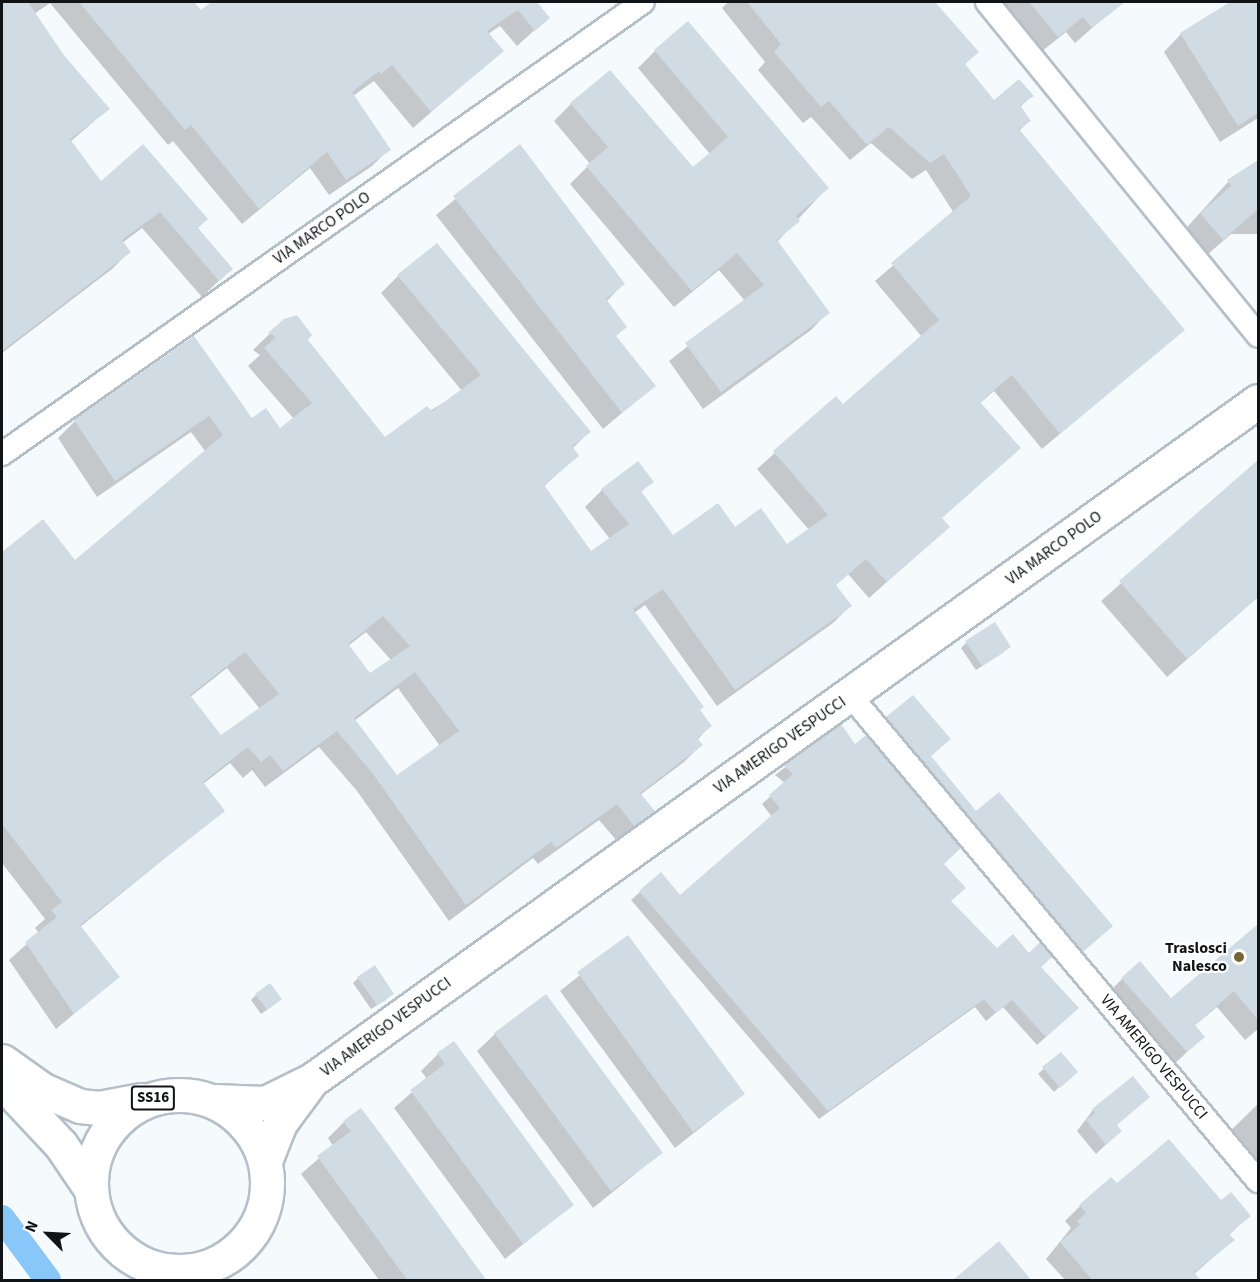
<!DOCTYPE html>
<html>
<head>
<meta charset="utf-8">
<style>
	body { margin:0 }
	#map { position:relative; width:1260px; height:1282px; overflow:hidden; background:#f5fafd; font-family:"Source Sans 3",sans-serif }
	div>[style] { position:absolute }
	.shadow>* { inset:0; background:#0003 }
	.canal>* { height:26px; margin:-13px; padding:0 13px; transform-origin:13px; border-radius:13px; background:#89c7f8 }
	.building>* { inset:0; background:#d0dbe4 }
	.roads { filter:drop-shadow(2px 0 #b5bfc8) drop-shadow(-2px 0 #b5bfc8) drop-shadow(0 2px #b5bfc8) drop-shadow(0 -2px #b5bfc8) }
	.street>* { height:22px; margin:-11px; padding:0 11px; transform-origin:11px; border-radius:11px; background:#fff }
	.primary>* { height:33px; margin:-16.5px; padding:0 16.5px; transform-origin:16.5px; border-radius:16.5px; background:#fff }
	.primary>.ring { margin:-16.5px; padding:0; box-sizing:content-box; background:none; border:33px solid #fff; border-radius:50% }
	.dots>* { width:16px; height:16px; translate:-50% -50%; box-sizing:border-box; border:3px solid #fff; border-radius:50% }
	span { translate:-50% -50%; white-space:nowrap; text-align:center; line-height:1.15; -webkit-text-stroke:4.5px #fff; paint-order:stroke }
	.shield-label span { padding:2px 4px; background:#fff; border:2px solid; border-radius:4px; -webkit-text-stroke-width:0 }
	.shield-label { font-size:15px; color:#101416; font-weight:700 }
	.street-label { font-size:16px; color:#101416 }
	.poi-label { font-size:16px; color:#101416; font-weight:700 }
	.right { translate:-100% -50%; text-align:right }
	.frame { position:absolute; inset:0; border:3px solid #101416; pointer-events:none }
	.north { position:absolute; left:18px; top:1204px; width:60px; height:60px; -webkit-text-stroke:4px #fff; paint-order:stroke; rotate:294deg; font-size:16px; font-weight:700; line-height:24px; text-align:center; color:#101416 }
	.north::after { content:''; display:block; margin:auto; width:21px; height:27px; background:#101416; clip-path:polygon(50% 0,100% 100%,50% 72%,0 100%) }
</style>
</head>
<body>
<div id="map">
	<div class="shadow">
		<div style="clip-path:polygon(2px 2px,192px 2px,201px 12px,214px 2px,535px 2px,548px 18px,517px 46px,500px 26px,488px 34px,502px 50px,413px 128px,374px 81px,353px 96px,389px 149px,372px 166px,329px 195px,310px 168px,242px 224px,173px 141px,168px 145px,50px 3px,34px 14px,62px 55px,108px 109px,70px 142px,101px 183px,196px 228px,231px 269px,202px 297px,142px 228px,122px 243px,129px 252px,112px 269px,2px 353px)"></div>
		<div style="clip-path:polygon(evenodd,728px 2px,933px 2px,976px 52px,964px 65px,994px 102px,1032px 96px,1020px 107px,1029px 121px,1019px 131px,1183px 330px,1042px 449px,994px 391px,980px 403px,941px 519px,948px 527px,869px 598px,848px 574px,835px 586px,850px 606px,833px 623px,717px 706px,645px 605px,634px 613px,710px 726px,697px 740px,701px 745px,684px 762px,640px 795px,653px 811px,617px 841px,599px 820px,538px 864px,533px 858px,449px 921px,357px 791px,319px 747px,265px 787px,252px 770px,243px 778px,230px 763px,203px 784px,223px 811px,80px 927px,118px 977px,56px 1029px,9px 960px,39px 933px,35px 928px,45px 919px,2px 863px,2px 553px,43px 521px,75px 563px,205px 451px,191px 432px,97px 497px,58px 438px,75px 421px,194px 338px,251px 421px,280px 430px,294px 419px,248px 366px,260px 355px,253px 350px,284px 320px,306px 340px,385px 439px,462px 391px,381px 293px,398px 276px,589px 432px,572px 449px,577px 456px,543px 487px,591px 553px,610px 539px,585px 507px,602px 490px,652px 481px,640px 493px,673px 538px,734px 529px,787px 546px,809px 530px,757px 469px,836px 398px,843px 406px,922px 337px,875px 281px,954px 213px,926px 170px,912px 179px,871px 143px,850px 160px,811px 117px,803px 123px,758px 70px,765px 62px,722px 8px,728px 2px,366px 632px,391px 660px,370px 675px,348px 646px,366px 632px,728px 2px,227px 668px,260px 709px,221px 737px,190px 697px,227px 668px,728px 2px,398px 688px,440px 746px,397px 777px,354px 721px,398px 688px)"></div>
		<div style="clip-path:polygon(1000px 2px,1109px 2px,1115px 8px,1075px 43px,1066px 32px,1041px 52px)"></div>
		<div style="clip-path:polygon(1233px 2px,1258px 2px,1258px 118px,1220px 142px,1164px 52px,1181px 34px)"></div>
		<div style="clip-path:polygon(655px 51px,827px 188px,777px 242px,828px 312px,811px 330px,703px 409px,669px 361px,745px 301px,719px 270px,674px 307px,570px 184px,590px 164px,554px 121px,571px 104px,692px 170px,710px 154px,638px 68px)"></div>
		<div style="clip-path:polygon(520px 146px,623px 284px,606px 302px,625px 327px,615px 337px,654px 386px,603px 429px,436px 215px)"></div>
		<div style="clip-path:polygon(1258px 162px,1258px 234px,1231px 234px,1200px 261px,1179px 236px,1228px 182px)"></div>
		<div style="clip-path:polygon(1258px 462px,1258px 597px,1167px 677px,1101px 601px)"></div>
		<div style="clip-path:polygon(966px 643px,1004px 652px,976px 670px,961px 648px)"></div>
		<div style="clip-path:polygon(887px 719px,949px 739px,930px 757px,976px 813px,1110px 926px,1065px 968px,870px 736px)"></div>
		<div style="clip-path:polygon(840px 726px,943px 864px,949px 902px,997px 950px,1040px 967px,1068px 1017px,1037px 1045px,1003px 1007px,986px 1021px,975px 1007px,819px 1119px,631px 900px,640px 892px,680px 897px,772px 817px,762px 804px,785px 783px,775px 775px)"></div>
		<div style="clip-path:polygon(1258px 926px,1258px 1029px,1245px 1040px,1217px 1007px,1194px 1026px,1203px 1037px,1170px 1068px,1106px 995px,1122px 979px,1171px 1000px)"></div>
		<div style="clip-path:polygon(628px 937px,743px 1094px,675px 1148px,560px 991px)"></div>
		<div style="clip-path:polygon(358px 978px,387px 999px,371px 1009px,353px 983px)"></div>
		<div style="clip-path:polygon(256px 995px,275px 1004px,261px 1014px,251px 1000px)"></div>
		<div style="clip-path:polygon(495px 1034px,661px 1153px,593px 1208px,477px 1051px)"></div>
		<div style="clip-path:polygon(438px 1054px,572px 1205px,505px 1259px,394px 1108px,427px 1079px,421px 1071px)"></div>
		<div style="clip-path:polygon(1060px 1054px,1070px 1077px,1054px 1092px,1038px 1074px)"></div>
		<div style="clip-path:polygon(1258px 1104px,1258px 1168px,1227px 1134px)"></div>
		<div style="clip-path:polygon(1093px 1110px,1120px 1131px,1096px 1154px,1077px 1131px)"></div>
		<div style="clip-path:polygon(344px 1122px,474px 1280px,379px 1280px,301px 1174px,333px 1146px,328px 1138px)"></div>
		<div style="clip-path:polygon(1117px 1185px,1220px 1202px,1249px 1216px,1229px 1235px,1233px 1240px,1194px 1274px,1199px 1280px,1065px 1280px,1046px 1259px,1071px 1228px,1065px 1221px,1080px 1206px)"></div>
	</div>
	<div class="canal">
		<div style="left:2px;top:1218px;width:77px;rotate:53.4deg"></div>
	</div>
	<div class="building">
		<div style="clip-path:polygon(2px 2px,28px 2px,63px 54px,110px 109px,70px 139px,101px 181px,143px 144px,208px 219px,198px 228px,233px 269px,219px 281px,160px 212px,122px 240px,131px 252px,2px 351px)"></div>
		<div style="clip-path:polygon(79px 2px,194px 2px,201px 10px,211px 2px,537px 2px,550px 18px,535px 31px,518px 10px,487px 31px,504px 51px,431px 112px,392px 65px,381px 74px,379px 71px,352px 92px,391px 150px,346px 180px,327px 152px,259px 209px,191px 125px,185px 130px)"></div>
		<div style="clip-path:polygon(evenodd,747px 2px,935px 2px,979px 52px,965px 64px,994px 100px,1019px 79px,1034px 96px,1020px 105px,1031px 121px,1019px 129px,1185px 330px,1060px 434px,1012px 375px,980px 402px,1021px 448px,942px 518px,950px 527px,887px 582px,866px 559px,836px 585px,852px 606px,735px 690px,663px 589px,633px 609px,704px 707px,700px 710px,712px 726px,697px 738px,703px 745px,640px 793px,655px 811px,634px 826px,617px 804px,556px 848px,551px 842px,466px 905px,373px 774px,337px 731px,283px 771px,270px 755px,261px 762px,248px 747px,203px 782px,225px 811px,80px 925px,120px 977px,74px 1014px,25px 942px,57px 917px,51px 910px,62px 902px,2px 824px,2px 552px,43px 519px,75px 560px,223px 435px,209px 416px,115px 481px,74px 420px,194px 336px,252px 418px,266px 408px,280px 428px,312px 403px,264px 348px,276px 337px,268px 333px,284px 319px,297px 315px,312px 335px,308px 340px,385px 437px,427px 406px,432px 411px,481px 375px,397px 275px,437px 243px,591px 432px,572px 446px,579px 456px,544px 485px,591px 551px,629px 524px,601px 489px,638px 461px,654px 482px,641px 491px,673px 535px,718px 503px,735px 527px,761px 508px,787px 544px,828px 515px,773px 451px,836px 396px,843px 404px,939px 320px,891px 263px,971px 196px,944px 154px,930px 163px,889px 127px,867px 145px,829px 101px,821px 107px,774px 52px,781px 44px,747px 2px,383px 616px,410px 646px,370px 673px,348px 644px,383px 616px,747px 2px,245px 652px,279px 694px,221px 735px,190px 695px,245px 652px,747px 2px,415px 672px,459px 731px,397px 775px,354px 718px,415px 672px)"></div>
		<div style="clip-path:polygon(1029px 2px,1125px 2px,1092px 28px,1083px 17px,1058px 37px)"></div>
		<div style="clip-path:polygon(1230px 2px,1258px 2px,1258px 113px,1238px 126px,1180px 33px)"></div>
		<div style="clip-path:polygon(688px 21px,829px 188px,796px 216px,800px 221px,777px 240px,830px 313px,721px 392px,685px 343px,764px 285px,737px 253px,692px 291px,586px 166px,608px 147px,570px 103px,610px 70px,693px 167px,728px 137px,654px 50px)"></div>
		<div style="clip-path:polygon(520px 144px,625px 284px,606px 299px,627px 327px,616px 336px,656px 386px,622px 413px,453px 196px)"></div>
		<div style="clip-path:polygon(1258px 160px,1258px 209px,1223px 240px,1200px 213px,1231px 186px,1227px 180px)"></div>
		<div style="clip-path:polygon(1258px 460px,1258px 597px,1187px 659px,1119px 581px)"></div>
		<div style="clip-path:polygon(995px 622px,1011px 647px,982px 666px,965px 641px)"></div>
		<div style="clip-path:polygon(913px 695px,951px 739px,931px 756px,976px 811px,999px 792px,1113px 926px,1083px 952px,886px 717px)"></div>
		<div style="clip-path:polygon(841px 724px,855px 744px,866px 735px,961px 848px,944px 864px,966px 888px,951px 901px,997px 948px,1013px 934px,1029px 953px,1040px 942px,1052px 957px,1041px 967px,1079px 1008px,1046px 1037px,1012px 1000px,996px 1013px,984px 999px,828px 1111px,639px 891px,661px 872px,680px 895px,780px 808px,769px 795px,793px 774px,783px 765px)"></div>
		<div style="clip-path:polygon(1258px 924px,1258px 1020px,1234px 991px,1195px 1025px,1205px 1037px,1187px 1052px,1121px 978px,1140px 961px,1171px 998px)"></div>
		<div style="clip-path:polygon(628px 935px,745px 1094px,693px 1132px,577px 972px)"></div>
		<div style="clip-path:polygon(375px 965px,394px 994px,377px 1005px,357px 977px)"></div>
		<div style="clip-path:polygon(270px 983px,282px 999px,267px 1010px,255px 994px)"></div>
		<div style="clip-path:polygon(546px 994px,663px 1153px,611px 1191px,494px 1033px)"></div>
		<div style="clip-path:polygon(454px 1041px,574px 1205px,523px 1244px,410px 1090px,445px 1064px,437px 1053px)"></div>
		<div style="clip-path:polygon(1061px 1052px,1078px 1072px,1060px 1088px,1042px 1067px)"></div>
		<div style="clip-path:polygon(1133px 1076px,1150px 1097px,1117px 1125px,1122px 1131px,1106px 1145px,1086px 1120px,1095px 1113px,1092px 1109px)"></div>
		<div style="clip-path:polygon(361px 1108px,382px 1136px,487px 1281px,408px 1281px,330px 1174px,317px 1156px,351px 1131px,343px 1121px)"></div>
		<div style="clip-path:polygon(1169px 1139px,1221px 1200px,1231px 1192px,1251px 1216px,1229px 1234px,1235px 1240px,1194px 1272px,1201px 1281px,1093px 1281px,1060px 1242px,1080px 1225px,1077px 1221px,1086px 1213px,1079px 1205px,1111px 1177px,1117px 1183px)"></div>
		<div style="clip-path:polygon(999px 1241px,1032px 1281px,952px 1281px)"></div>
	</div>
	<div class="roads">
		<div class="street">
			<div style="left:987px;top:2px;width:430px;rotate:50.9deg"></div>
			<div style="left:2px;top:454px;width:784px;rotate:-35.19deg"></div>
			<div style="left:849px;top:694px;width:636px;rotate:49.98deg"></div>
		</div>
		<div class="primary">
			<div style="left:2px;top:1061px;width:50px;rotate:35.3deg"></div>
			<div style="left:43px;top:1090px;width:40px;rotate:23.4deg"></div>
			<div style="left:80px;top:1106px;width:19px;rotate:6deg"></div>
			<div style="left:99px;top:1108px;width:43px;rotate:-10.8deg"></div>
			<div style="left:2px;top:1082px;width:86px;rotate:46.9deg"></div>
			<div style="left:61px;top:1145px;width:52px;rotate:56deg"></div>
			<div class="ring" style="left:91px;top:1095px;width:143px;height:143px"></div>
			<div style="left:214px;top:1101px;width:51px;rotate:2.2deg"></div>
			<div style="left:265px;top:1103px;width:52px;rotate:-26.1deg"></div>
			<div style="left:312px;top:1080px;width:1164px;rotate:-35.67deg"></div>
			<div style="left:265px;top:1161px;width:41px;rotate:-68.5deg"></div>
			<div style="left:280px;top:1123px;width:47px;rotate:-53.6deg"></div>
		</div>
	</div>
	<div class="dots">
		<div style="left:1239px;top:957px;background:#756533"></div>
	</div>
	<div class="shield-label">
		<span style="left:153px;top:1098px">SS16</span>
	</div>
	<div class="street-label">
		<span style="left:322px;top:228px;rotate:-35deg">VIA MARCO POLO</span>
		<span style="left:1054px;top:548px;rotate:-36deg">VIA MARCO POLO</span>
		<span style="left:780px;top:745px;rotate:-35deg">VIA AMERIGO VESPUCCI</span>
		<span style="left:386px;top:1027px;rotate:-36deg">VIA AMERIGO VESPUCCI</span>
		<span style="left:1154px;top:1057px;rotate:50deg">VIA AMERIGO VESPUCCI</span>
	</div>
	<div class="poi-label">
		<span class="right" style="left:1227px;top:957px">Traslosci<br>Nalesco</span>
	</div>
	<div class="frame"></div>
	<div class="north">N</div>
</div>
</body>
</html>
